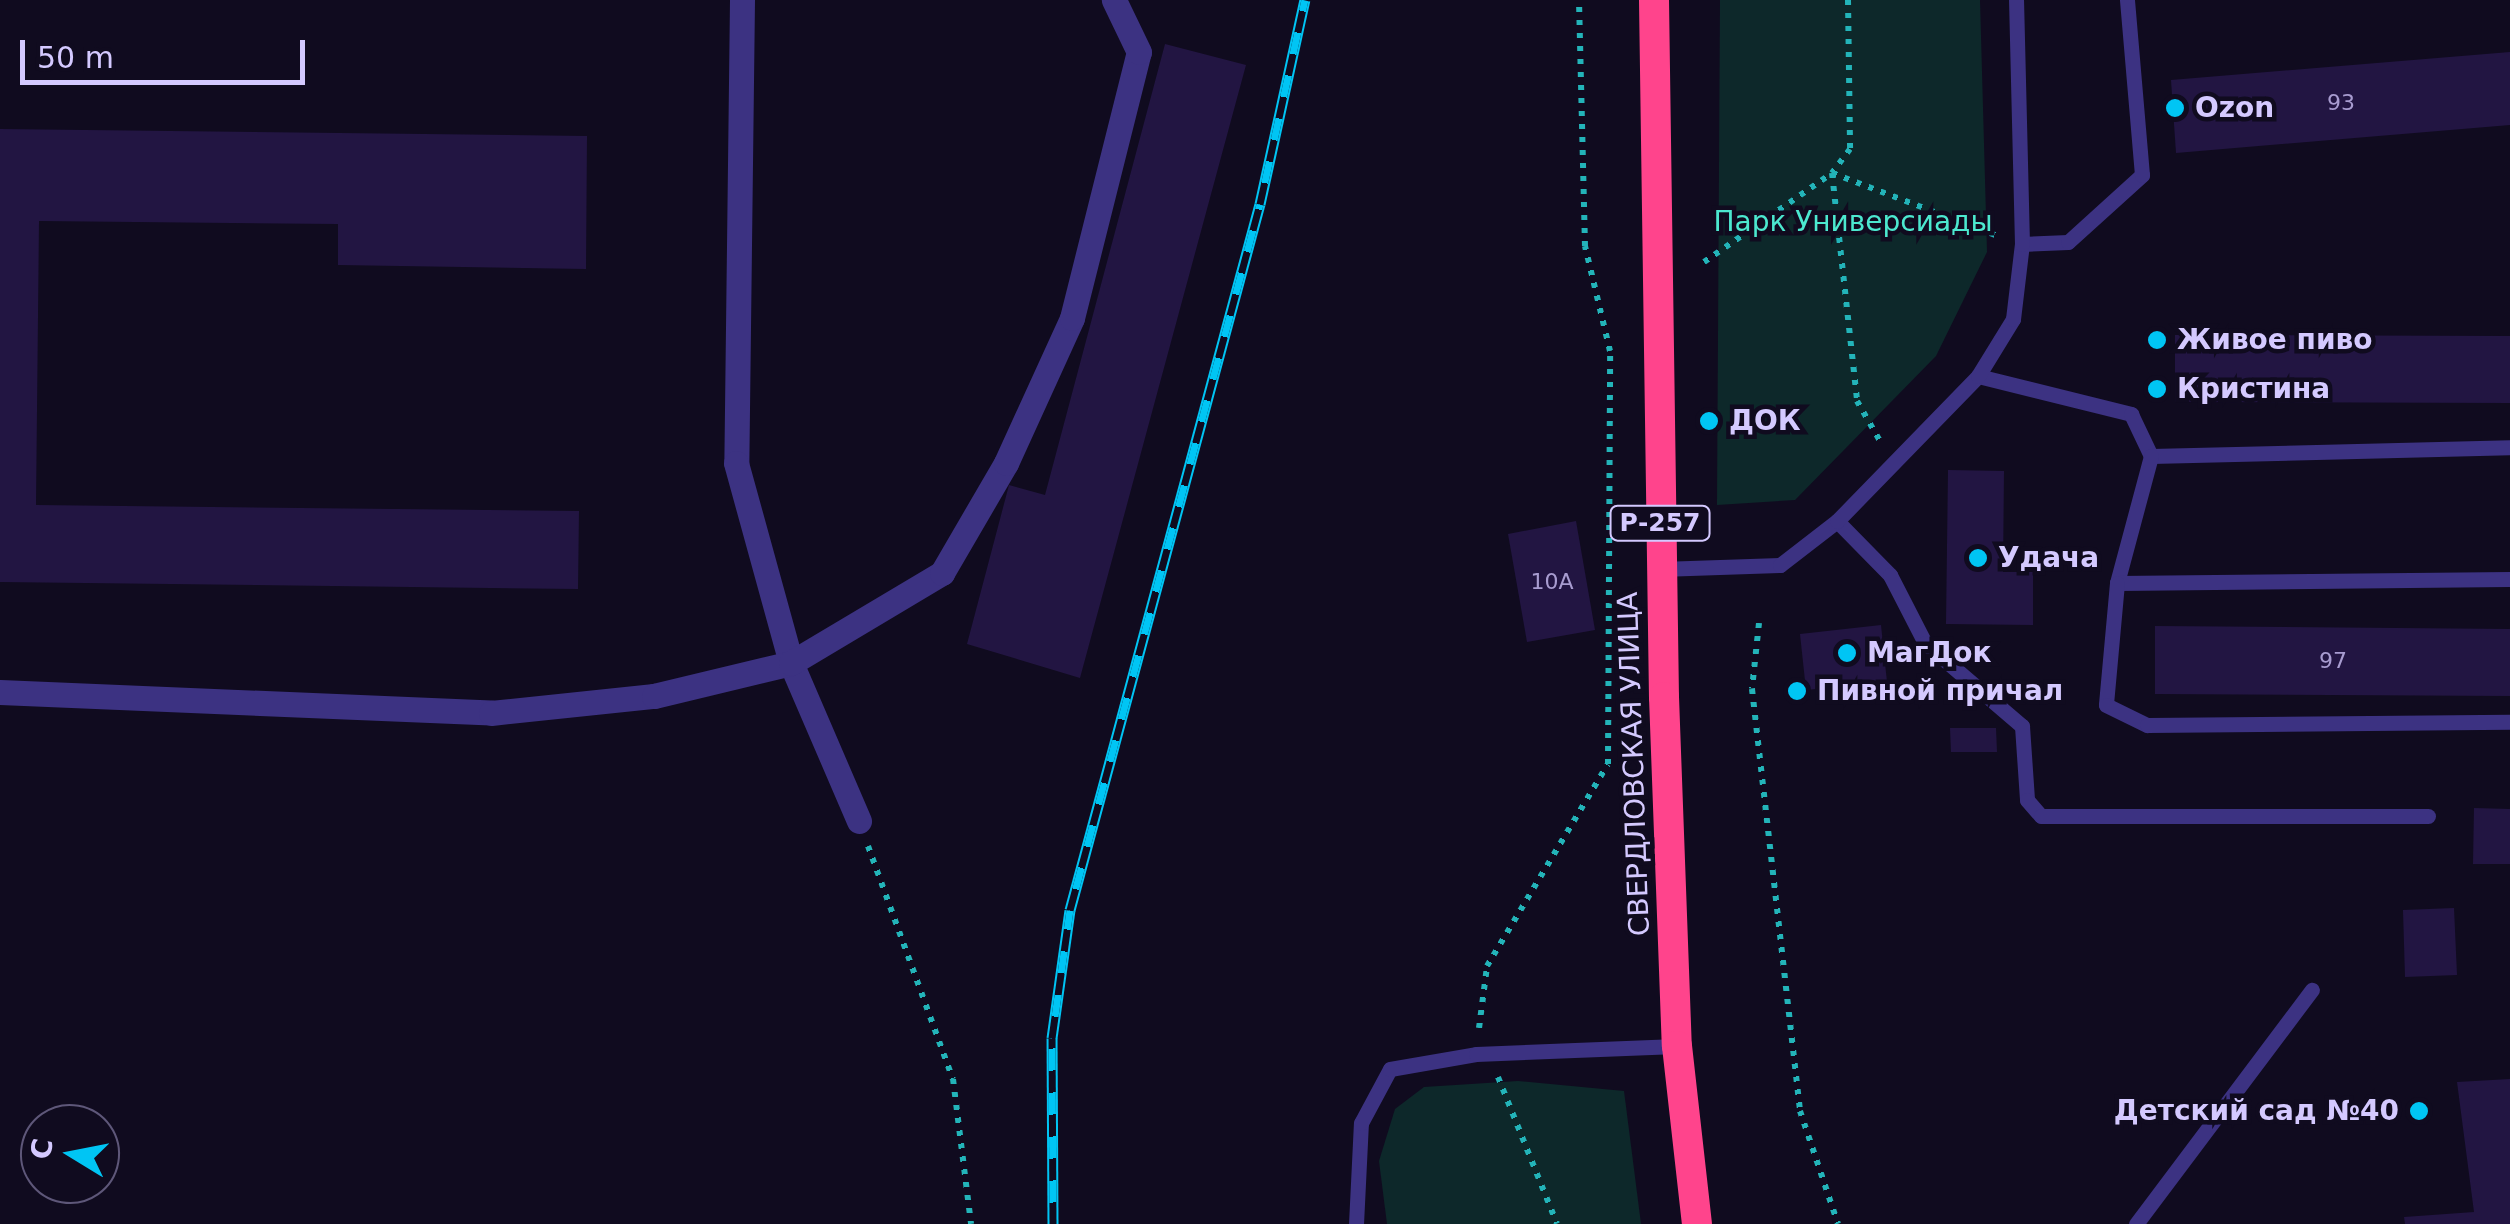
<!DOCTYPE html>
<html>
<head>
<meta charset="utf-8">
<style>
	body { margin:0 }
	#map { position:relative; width:2510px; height:1224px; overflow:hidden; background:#100b1f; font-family:"DejaVu Sans",sans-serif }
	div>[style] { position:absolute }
	.green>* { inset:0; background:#0d282a }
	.building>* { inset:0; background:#221542 }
	.path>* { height:6px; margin-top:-3px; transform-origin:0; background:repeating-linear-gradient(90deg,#23b4b9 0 5px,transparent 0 13px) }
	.lane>* { height:15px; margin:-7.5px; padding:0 7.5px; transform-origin:7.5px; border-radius:7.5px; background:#3c3282 }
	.street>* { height:25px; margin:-12.5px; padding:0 12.5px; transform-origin:12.5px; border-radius:12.5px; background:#3c3282 }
	.highway>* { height:30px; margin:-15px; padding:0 15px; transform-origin:15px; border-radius:15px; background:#ff448c }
	.rail>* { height:11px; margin-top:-5.5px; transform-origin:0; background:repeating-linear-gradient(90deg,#100b1f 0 22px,#00c5f4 0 44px); box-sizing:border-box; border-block:2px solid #00c5f4 }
	.dots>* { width:28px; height:28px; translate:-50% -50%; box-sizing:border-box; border:5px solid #100b1f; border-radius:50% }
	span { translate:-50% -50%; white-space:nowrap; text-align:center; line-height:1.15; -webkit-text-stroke:9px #100b1f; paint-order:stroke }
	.number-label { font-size:22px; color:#a89cd0 }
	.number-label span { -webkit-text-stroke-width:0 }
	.shield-label span { padding:2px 8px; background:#100b1f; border:2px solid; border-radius:8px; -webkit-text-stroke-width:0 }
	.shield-label { font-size:25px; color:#d4c9ff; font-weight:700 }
	.poi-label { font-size:28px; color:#d4c9ff; font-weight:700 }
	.left { translate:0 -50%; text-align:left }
	.right { translate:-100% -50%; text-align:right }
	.park-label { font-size:28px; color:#4ce8cf }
	.street-label { font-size:28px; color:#d4c9ff }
	.north { position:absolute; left:20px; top:1104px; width:100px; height:100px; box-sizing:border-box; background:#100b1f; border:2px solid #5e5779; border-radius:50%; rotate:280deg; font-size:28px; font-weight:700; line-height:40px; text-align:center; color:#d4c9ff }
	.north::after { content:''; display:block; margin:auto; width:35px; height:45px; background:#00c5f4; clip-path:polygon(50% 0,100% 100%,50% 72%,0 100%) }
	.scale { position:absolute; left:20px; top:40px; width:285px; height:45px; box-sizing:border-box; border:5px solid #d4c9ff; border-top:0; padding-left:12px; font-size:30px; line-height:35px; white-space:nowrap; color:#d4c9ff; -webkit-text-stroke:8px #100b1f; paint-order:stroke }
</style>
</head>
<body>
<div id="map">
	<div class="green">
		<div style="clip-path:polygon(1720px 0,1980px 0,1987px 252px,1936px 356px,1795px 500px,1717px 505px)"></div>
		<div style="clip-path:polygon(1518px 1081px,1624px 1091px,1641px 1224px,1387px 1224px,1379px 1161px,1395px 1109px,1424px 1087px)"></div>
	</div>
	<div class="building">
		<div style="clip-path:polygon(1165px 44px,1246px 65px,1080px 678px,967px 644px,1009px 485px,1045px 495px)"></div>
		<div style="clip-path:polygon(2510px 52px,2510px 125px,2176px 153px,2171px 80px)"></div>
		<div style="clip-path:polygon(0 129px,587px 136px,586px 269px,338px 265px,338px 224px,39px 221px,36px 505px,579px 511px,578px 589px,0 582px)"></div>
		<div style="clip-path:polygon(2175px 335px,2510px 336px,2510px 403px,2175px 402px)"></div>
		<div style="clip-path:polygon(1948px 470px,2004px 471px,2003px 572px,2033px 572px,2033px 625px,1946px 624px)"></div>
		<div style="clip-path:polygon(1576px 521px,1595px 630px,1527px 642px,1508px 534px)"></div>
		<div style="clip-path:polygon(1881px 625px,1887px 682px,1806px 690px,1800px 634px)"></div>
		<div style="clip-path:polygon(2155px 626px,2510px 629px,2510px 696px,2155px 694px)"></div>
		<div style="clip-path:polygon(1950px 728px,1996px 728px,1997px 752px,1951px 752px)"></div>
		<div style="clip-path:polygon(2474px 808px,2510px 809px,2510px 864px,2473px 864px)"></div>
		<div style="clip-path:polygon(2454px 908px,2457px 975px,2405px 977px,2403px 910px)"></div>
		<div style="clip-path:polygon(2510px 1079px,2510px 1224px,2405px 1224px,2404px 1217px,2474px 1212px,2457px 1082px)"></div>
	</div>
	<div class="path">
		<div style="left:1848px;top:0;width:149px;rotate:89.2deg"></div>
		<div style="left:1850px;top:149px;width:30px;rotate:127deg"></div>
		<div style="left:1832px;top:173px;width:229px;rotate:83.7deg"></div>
		<div style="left:1857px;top:401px;width:46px;rotate:60.1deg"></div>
		<div style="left:1704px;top:262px;width:156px;rotate:-34.8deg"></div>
		<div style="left:1832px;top:173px;width:178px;rotate:20.8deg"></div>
		<div style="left:1759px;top:623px;width:66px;rotate:96.1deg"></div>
		<div style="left:1752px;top:689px;width:425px;rotate:83.5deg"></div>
		<div style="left:1800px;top:1111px;width:119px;rotate:71.4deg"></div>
		<div style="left:868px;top:846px;width:248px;rotate:70deg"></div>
		<div style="left:953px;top:1079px;width:146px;rotate:82.9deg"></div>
		<div style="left:1479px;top:1028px;width:63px;rotate:-82.6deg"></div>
		<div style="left:1487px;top:966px;width:235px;rotate:-59.1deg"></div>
		<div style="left:1608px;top:764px;width:413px;rotate:-89.7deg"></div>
		<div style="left:1610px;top:351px;width:108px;rotate:-103.4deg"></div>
		<div style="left:1585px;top:246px;width:246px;rotate:-91.4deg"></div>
		<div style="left:1498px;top:1077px;width:158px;rotate:68.1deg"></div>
	</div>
	<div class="lane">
		<div style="left:2022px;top:244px;width:46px;rotate:-2.5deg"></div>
		<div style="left:2068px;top:242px;width:100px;rotate:-42.2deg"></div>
		<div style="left:2142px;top:175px;width:176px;rotate:-94.9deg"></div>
		<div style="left:1978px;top:376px;width:158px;rotate:13.9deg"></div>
		<div style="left:2131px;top:414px;width:47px;rotate:64.5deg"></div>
		<div style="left:2151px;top:456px;width:359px;rotate:-1.4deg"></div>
		<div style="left:2151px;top:456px;width:131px;rotate:105deg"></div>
		<div style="left:2117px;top:583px;width:393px;rotate:-0.6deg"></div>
		<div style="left:1837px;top:521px;width:76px;rotate:45.5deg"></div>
		<div style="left:1890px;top:575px;width:76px;rotate:62.8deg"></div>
		<div style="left:1925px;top:643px;width:128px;rotate:40.6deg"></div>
		<div style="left:2022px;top:726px;width:74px;rotate:86.1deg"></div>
		<div style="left:2027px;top:800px;width:21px;rotate:49deg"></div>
		<div style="left:2041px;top:816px;width:387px"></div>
		<div style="left:1660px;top:569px;width:120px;rotate:-1.9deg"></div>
		<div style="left:1780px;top:565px;width:72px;rotate:-37.7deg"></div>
		<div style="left:1837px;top:521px;width:202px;rotate:-45.8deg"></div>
		<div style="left:1978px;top:376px;width:67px;rotate:-58.4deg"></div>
		<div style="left:2013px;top:319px;width:76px;rotate:-83.2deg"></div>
		<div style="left:2022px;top:244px;width:244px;rotate:-91.4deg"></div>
		<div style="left:2117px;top:583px;width:122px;rotate:95.2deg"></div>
		<div style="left:2106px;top:705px;width:46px;rotate:26deg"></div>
		<div style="left:2147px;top:725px;width:363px;rotate:-0.5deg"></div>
		<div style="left:1356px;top:1224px;width:101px;rotate:-87.2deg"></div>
		<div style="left:1361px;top:1123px;width:61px;rotate:-61.8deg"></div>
		<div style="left:1390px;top:1069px;width:87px;rotate:-9.9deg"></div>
		<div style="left:1476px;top:1054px;width:201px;rotate:-2.3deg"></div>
		<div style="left:2136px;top:1224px;width:293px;rotate:-53.1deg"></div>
	</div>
	<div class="street">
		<div style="left:742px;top:0;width:463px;rotate:90.7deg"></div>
		<div style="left:736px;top:463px;width:207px;rotate:74.6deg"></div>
		<div style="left:791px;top:663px;width:172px;rotate:66.7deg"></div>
		<div style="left:0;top:692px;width:491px;rotate:2.4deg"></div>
		<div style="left:491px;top:713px;width:164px;rotate:-6deg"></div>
		<div style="left:654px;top:696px;width:141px;rotate:-13.5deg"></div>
		<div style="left:791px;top:663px;width:176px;rotate:-30.8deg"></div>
		<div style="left:942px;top:573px;width:127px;rotate:-59.8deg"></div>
		<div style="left:1006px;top:463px;width:159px;rotate:-65.5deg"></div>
		<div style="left:1072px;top:318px;width:274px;rotate:-75.9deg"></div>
		<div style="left:1139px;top:52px;width:58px;rotate:-115.7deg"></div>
	</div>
	<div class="highway">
		<div style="left:1654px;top:0;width:697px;rotate:89.18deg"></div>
		<div style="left:1664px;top:697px;width:349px;rotate:87.9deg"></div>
		<div style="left:1677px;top:1046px;width:179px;rotate:83.6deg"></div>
	</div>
	<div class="rail">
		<div style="left:1053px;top:1224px;width:186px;rotate:-90.3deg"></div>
		<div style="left:1052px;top:1038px;width:129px;rotate:-82deg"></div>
		<div style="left:1070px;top:910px;width:731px;rotate:-74.94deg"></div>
		<div style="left:1260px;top:204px;width:209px;rotate:-77.6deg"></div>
	</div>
	<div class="dots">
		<div style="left:2175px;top:108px;background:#00c5f4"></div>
		<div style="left:2157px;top:340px;background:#00c5f4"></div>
		<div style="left:2157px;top:389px;background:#00c5f4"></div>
		<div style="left:1709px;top:421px;background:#00c5f4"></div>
		<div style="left:1978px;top:558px;background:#00c5f4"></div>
		<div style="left:1847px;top:653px;background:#00c5f4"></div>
		<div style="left:1797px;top:691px;background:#00c5f4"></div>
		<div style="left:2419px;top:1111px;background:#00c5f4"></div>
	</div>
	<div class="number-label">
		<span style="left:2341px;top:103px">93</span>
		<span style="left:1552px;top:582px">10А</span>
		<span style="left:2333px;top:661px">97</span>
	</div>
	<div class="shield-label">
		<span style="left:1660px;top:523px">Р-257</span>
	</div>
	<div class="poi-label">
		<span class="left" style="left:2195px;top:108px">Ozon</span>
		<span class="left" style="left:2177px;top:340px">Живое пиво</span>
		<span class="left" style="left:2177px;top:389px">Кристина</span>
		<span class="left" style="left:1729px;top:421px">ДОК</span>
		<span class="left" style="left:1998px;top:558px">Удача</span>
		<span class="left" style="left:1867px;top:653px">МагДок</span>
		<span class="left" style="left:1817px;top:691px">Пивной причал</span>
		<span class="right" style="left:2399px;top:1111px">Детский сад №40</span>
	</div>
	<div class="park-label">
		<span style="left:1853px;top:222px">Парк Универсиады</span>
	</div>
	<div class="street-label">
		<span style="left:1634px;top:764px;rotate:-92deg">СВЕРДЛОВСКАЯ УЛИЦА</span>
	</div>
	<div class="north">С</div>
	<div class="scale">50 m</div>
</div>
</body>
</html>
